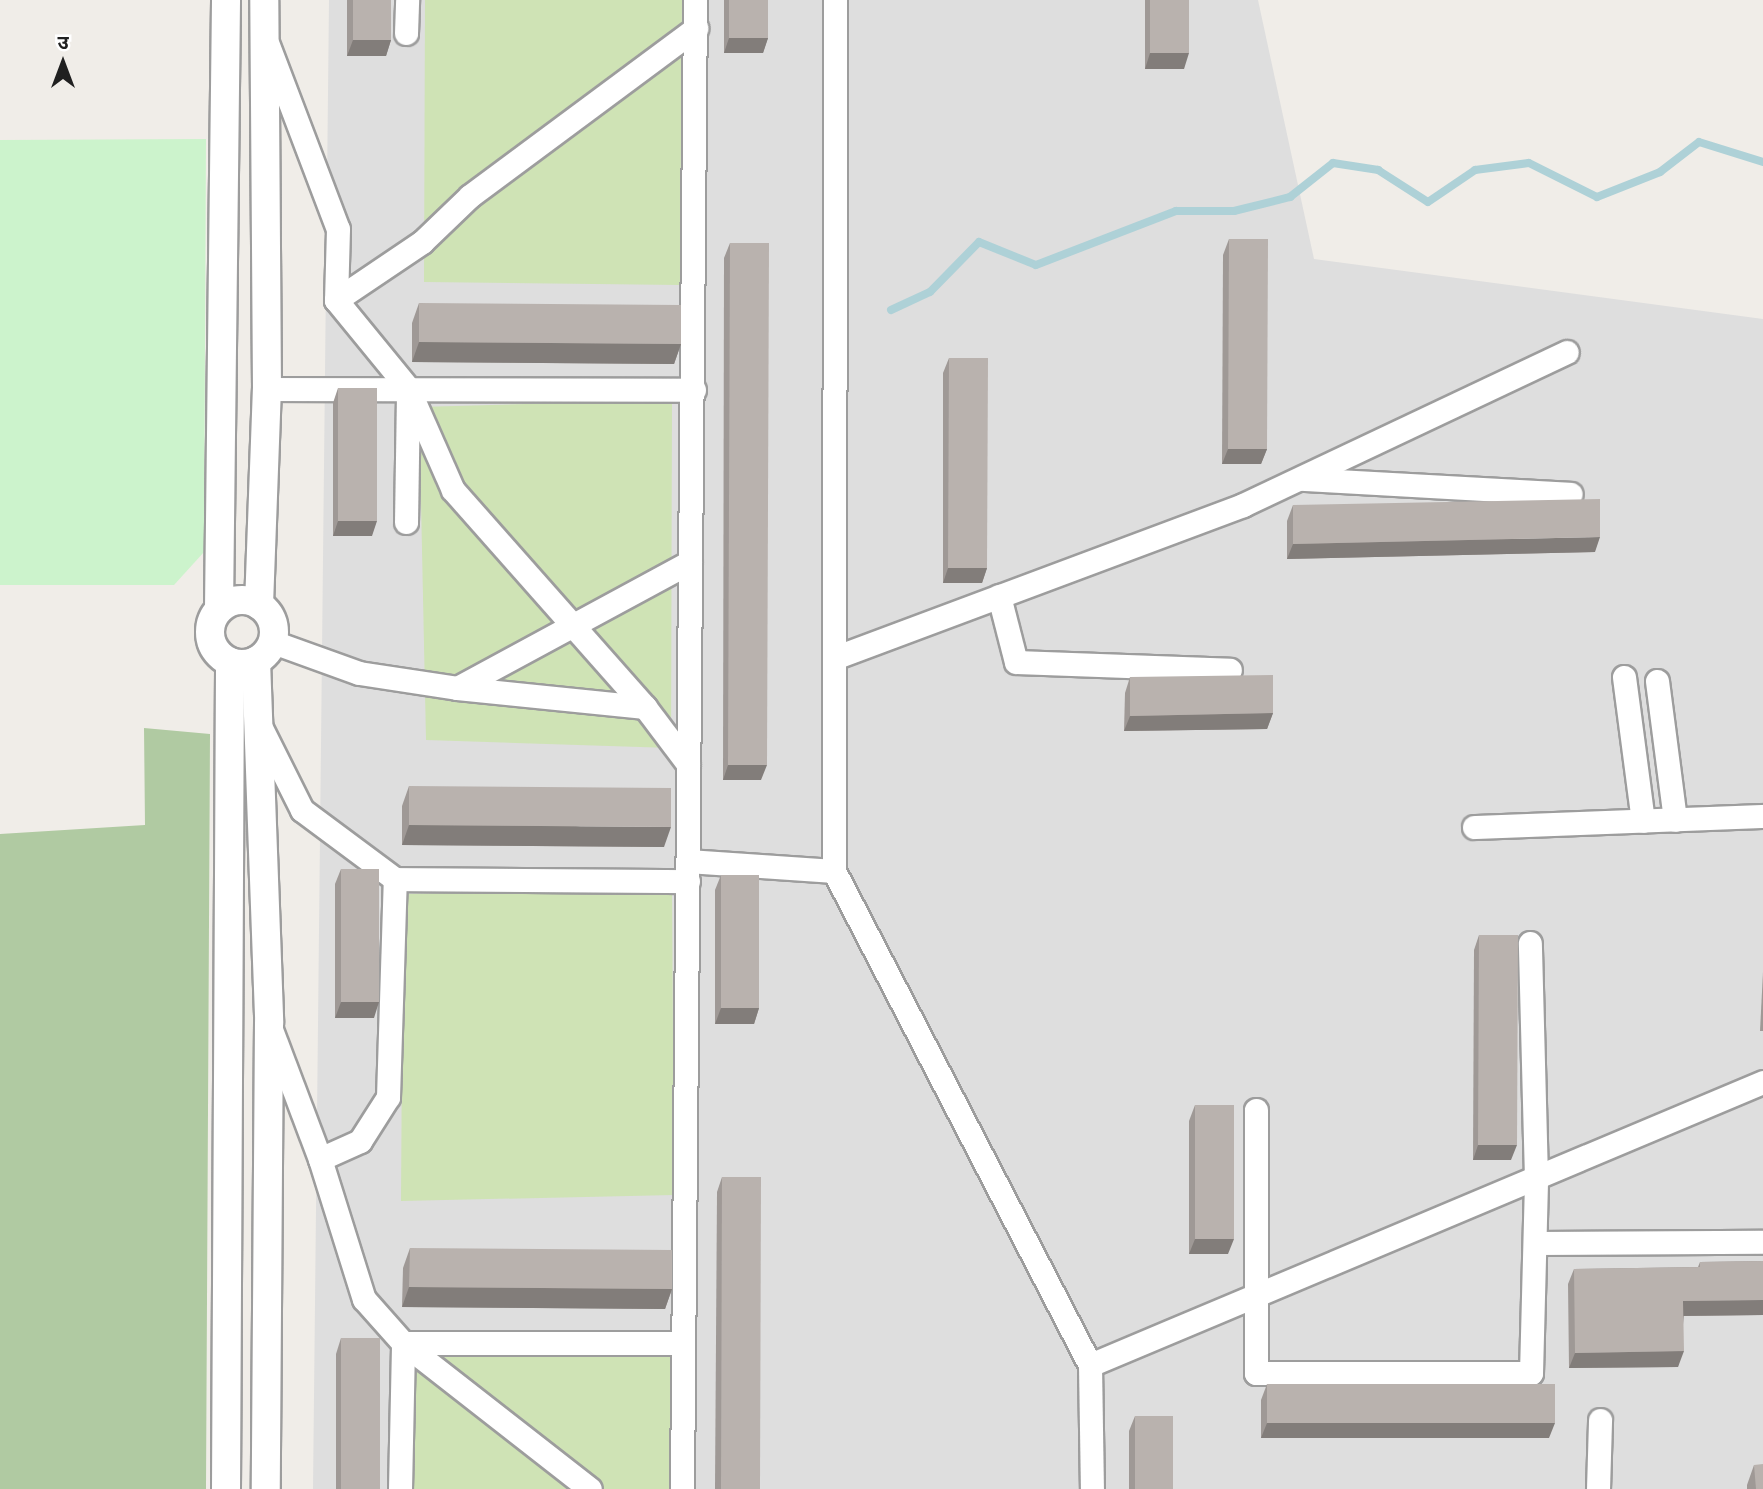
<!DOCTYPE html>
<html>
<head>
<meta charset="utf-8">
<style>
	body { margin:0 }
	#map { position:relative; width:1763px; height:1489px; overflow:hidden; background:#f0ede8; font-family:Quicksand,"Noto Sans Devanagari",sans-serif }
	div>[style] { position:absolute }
	.residential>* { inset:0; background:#dedede }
	.grass>* { inset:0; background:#cfe3b5 }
	.forest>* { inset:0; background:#b0caa2 }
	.park>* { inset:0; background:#ccf3cc }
	.stream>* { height:8px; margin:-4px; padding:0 4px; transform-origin:4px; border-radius:4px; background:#aed1d7 }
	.roads { filter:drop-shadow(2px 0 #9d9d9d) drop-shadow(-2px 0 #9d9d9d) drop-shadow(0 2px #9d9d9d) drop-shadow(0 -2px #9d9d9d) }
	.minor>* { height:23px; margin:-11.5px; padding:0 11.5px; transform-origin:11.5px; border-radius:11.5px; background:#fff }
	.tertiary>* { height:28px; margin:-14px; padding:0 14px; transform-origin:14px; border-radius:14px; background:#fff }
	.tertiary>.ring { margin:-14px; padding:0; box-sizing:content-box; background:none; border:28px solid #fff; border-radius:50% }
	.wall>* { inset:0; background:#9f9996 }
	.shaded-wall>* { inset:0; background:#827d7a }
	.building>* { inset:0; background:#b9b2ae }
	span { translate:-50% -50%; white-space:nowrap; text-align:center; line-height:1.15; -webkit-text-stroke:5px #fff; paint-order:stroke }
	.north { position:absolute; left:28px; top:28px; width:70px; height:70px; -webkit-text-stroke:5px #fff; paint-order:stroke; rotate:0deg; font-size:19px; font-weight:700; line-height:28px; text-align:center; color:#202020 }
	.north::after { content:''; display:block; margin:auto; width:24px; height:32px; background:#202020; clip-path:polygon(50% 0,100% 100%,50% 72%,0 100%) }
</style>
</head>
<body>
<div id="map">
	<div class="residential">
		<div style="clip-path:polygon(329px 0,1258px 0,1314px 259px,1763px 319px,1763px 1489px,313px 1489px)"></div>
	</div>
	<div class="grass">
		<div style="clip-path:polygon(425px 0,682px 0,680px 285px,424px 282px)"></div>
		<div style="clip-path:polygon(672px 400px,671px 748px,426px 740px,419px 407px)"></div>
		<div style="clip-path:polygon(672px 888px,674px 1195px,401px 1201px,403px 894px)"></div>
		<div style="clip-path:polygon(672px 1346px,672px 1489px,411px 1489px,413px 1352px)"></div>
	</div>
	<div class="forest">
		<div style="clip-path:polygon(144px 728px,210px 734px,206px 1489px,0 1489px,0 834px,145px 825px)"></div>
	</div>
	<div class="park">
		<div style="clip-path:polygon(206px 139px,204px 552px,174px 585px,0 585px,0 140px)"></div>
	</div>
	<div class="stream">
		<div style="left:891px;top:310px;width:43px;rotate:-24.8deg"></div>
		<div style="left:930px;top:292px;width:70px;rotate:-45.6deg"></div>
		<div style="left:979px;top:242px;width:61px;rotate:22deg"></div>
		<div style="left:1036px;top:265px;width:150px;rotate:-21.1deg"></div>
		<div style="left:1176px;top:211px;width:58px"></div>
		<div style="left:1234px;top:211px;width:58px;rotate:-14deg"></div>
		<div style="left:1290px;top:197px;width:55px;rotate:-38.3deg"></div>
		<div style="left:1333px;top:163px;width:46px;rotate:8.8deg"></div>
		<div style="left:1378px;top:170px;width:59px;rotate:32.6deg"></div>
		<div style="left:1428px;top:202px;width:57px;rotate:-34.2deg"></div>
		<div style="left:1475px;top:170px;width:54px;rotate:-7.4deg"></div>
		<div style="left:1529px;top:163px;width:76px;rotate:26.6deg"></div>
		<div style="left:1597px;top:197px;width:68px;rotate:-21.6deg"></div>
		<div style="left:1660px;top:172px;width:49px;rotate:-37.6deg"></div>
		<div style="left:1699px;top:142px;width:67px;rotate:17.4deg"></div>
	</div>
	<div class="roads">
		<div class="minor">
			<div style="left:835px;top:0;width:871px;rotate:90.07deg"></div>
			<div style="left:834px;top:871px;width:556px;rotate:62.61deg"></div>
			<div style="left:1090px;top:1365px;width:124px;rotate:89.1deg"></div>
			<div style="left:406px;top:33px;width:33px;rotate:-88deg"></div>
			<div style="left:268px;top:45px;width:197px;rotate:69.2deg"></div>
			<div style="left:338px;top:229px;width:71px;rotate:91.6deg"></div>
			<div style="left:336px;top:300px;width:114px;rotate:50.7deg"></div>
			<div style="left:408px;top:388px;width:111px;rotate:66.2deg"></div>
			<div style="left:453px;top:490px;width:290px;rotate:48.5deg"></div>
			<div style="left:645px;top:707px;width:71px;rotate:53deg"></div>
			<div style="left:336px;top:300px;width:104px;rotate:-34deg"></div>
			<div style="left:422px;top:242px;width:66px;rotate:-43.8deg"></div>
			<div style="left:470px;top:196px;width:282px;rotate:-36.6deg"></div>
			<div style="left:267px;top:389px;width:427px;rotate:0.1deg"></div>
			<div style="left:1303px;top:479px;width:268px;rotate:3.2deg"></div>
			<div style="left:406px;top:522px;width:127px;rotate:-89.1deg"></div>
			<div style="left:999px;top:596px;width:68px;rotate:75.6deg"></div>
			<div style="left:1016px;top:662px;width:214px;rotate:2.1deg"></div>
			<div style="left:273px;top:642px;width:91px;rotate:19.8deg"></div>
			<div style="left:359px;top:673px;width:99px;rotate:8.7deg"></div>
			<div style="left:457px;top:688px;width:189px;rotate:5.8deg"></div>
			<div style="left:834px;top:658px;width:437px;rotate:-20.5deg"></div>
			<div style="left:1243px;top:505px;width:358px;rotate:-25.3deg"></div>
			<div style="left:1624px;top:677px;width:145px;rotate:82.5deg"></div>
			<div style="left:1657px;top:681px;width:140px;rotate:82.6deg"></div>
			<div style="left:457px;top:688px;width:265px;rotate:-28.4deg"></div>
			<div style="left:260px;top:726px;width:94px;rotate:63.4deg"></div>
			<div style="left:302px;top:810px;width:116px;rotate:36.6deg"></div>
			<div style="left:1474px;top:827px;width:289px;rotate:-2.2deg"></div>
			<div style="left:688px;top:861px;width:146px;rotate:3.9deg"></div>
			<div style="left:272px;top:1032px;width:136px;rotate:69.3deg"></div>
			<div style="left:320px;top:1159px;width:147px;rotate:72.6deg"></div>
			<div style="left:364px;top:1299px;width:59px;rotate:48.4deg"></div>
			<div style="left:403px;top:1343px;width:237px;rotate:38deg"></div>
			<div style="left:1256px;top:1110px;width:263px;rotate:90deg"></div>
			<div style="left:1256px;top:1373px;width:275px"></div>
			<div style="left:1531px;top:1373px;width:195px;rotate:-88.5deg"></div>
			<div style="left:1536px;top:1178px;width:235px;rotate:-91.5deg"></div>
			<div style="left:320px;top:1159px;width:44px;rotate:-24.2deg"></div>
			<div style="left:360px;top:1141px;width:52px;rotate:-57.5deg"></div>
			<div style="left:388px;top:1097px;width:218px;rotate:-88.2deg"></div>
			<div style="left:395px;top:879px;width:293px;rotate:0.4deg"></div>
			<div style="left:1535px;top:1243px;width:228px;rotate:-0.3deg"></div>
			<div style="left:1090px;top:1365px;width:730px;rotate:-22.81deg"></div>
			<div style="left:400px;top:1489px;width:146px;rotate:-88.8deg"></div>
			<div style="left:403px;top:1343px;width:280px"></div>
			<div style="left:682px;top:1489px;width:1489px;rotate:-89.5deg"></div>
			<div style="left:1598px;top:1489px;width:69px;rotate:-88.3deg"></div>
		</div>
		<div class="tertiary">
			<div class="ring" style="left:210px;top:600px;width:36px;height:36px"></div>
			<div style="left:259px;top:605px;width:216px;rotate:-87.9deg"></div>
			<div style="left:267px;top:389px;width:389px;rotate:-90.4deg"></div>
			<div style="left:219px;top:609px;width:609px;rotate:-89.34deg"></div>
			<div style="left:256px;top:661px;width:362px;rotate:87.9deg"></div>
			<div style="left:269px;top:1023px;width:466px;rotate:90.4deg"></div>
			<div style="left:226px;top:1489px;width:827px;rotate:-89.72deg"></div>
		</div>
	</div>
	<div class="wall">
		<div style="clip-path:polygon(347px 0,391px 0,391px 40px,386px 56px,347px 56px)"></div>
		<div style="clip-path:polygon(724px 0,768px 0,768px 38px,763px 53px,724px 53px)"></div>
		<div style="clip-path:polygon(1145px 0,1189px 0,1184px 69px,1145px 69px)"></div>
		<div style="clip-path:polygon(1229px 239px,1267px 449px,1261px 464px,1222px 464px,1223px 255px)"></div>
		<div style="clip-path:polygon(730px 243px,761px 780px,723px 780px,724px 258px)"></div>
		<div style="clip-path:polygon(419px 303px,681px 344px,674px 364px,412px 362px,412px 323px)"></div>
		<div style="clip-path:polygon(949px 358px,987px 568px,982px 583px,943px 583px,943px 373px)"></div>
		<div style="clip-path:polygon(338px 388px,372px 536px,333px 536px,333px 403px)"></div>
		<div style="clip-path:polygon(1293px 505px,1595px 552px,1287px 559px,1287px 521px)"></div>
		<div style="clip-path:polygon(1130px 677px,1273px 713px,1267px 729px,1124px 731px,1125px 693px)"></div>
		<div style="clip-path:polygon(409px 786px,664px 847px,402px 845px,402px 806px)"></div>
		<div style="clip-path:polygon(341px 869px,374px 1018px,335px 1018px,335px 884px)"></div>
		<div style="clip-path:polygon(721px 875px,759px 1008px,754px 1024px,715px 1024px,715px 890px)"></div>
		<div style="clip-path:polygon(1479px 935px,1511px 1160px,1473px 1160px,1474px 950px)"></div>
		<div style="clip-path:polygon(1763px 972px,1763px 1031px,1760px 1031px)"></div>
		<div style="clip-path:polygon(1195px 1105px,1228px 1254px,1189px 1254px,1189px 1121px)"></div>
		<div style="clip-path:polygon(722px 1177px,760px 1489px,715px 1489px,717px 1192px)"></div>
		<div style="clip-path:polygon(410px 1248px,672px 1289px,665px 1309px,402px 1307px,403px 1268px)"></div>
		<div style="clip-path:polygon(1763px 1261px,1763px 1315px,1684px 1316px,1678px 1367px,1569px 1368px,1568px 1284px,1574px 1269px,1698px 1267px,1700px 1262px)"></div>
		<div style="clip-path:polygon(341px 1338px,380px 1489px,336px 1489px,336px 1354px)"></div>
		<div style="clip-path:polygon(1267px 1384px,1549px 1438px,1261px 1438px,1261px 1400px)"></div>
		<div style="clip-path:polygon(1135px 1416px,1173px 1489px,1129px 1489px,1129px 1431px)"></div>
		<div style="clip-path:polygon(1754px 1465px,1763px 1489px,1747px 1489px,1747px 1485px)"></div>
	</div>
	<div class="shaded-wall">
		<div style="clip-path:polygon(729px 38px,768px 38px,763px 53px,724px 53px)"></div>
		<div style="clip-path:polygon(353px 40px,391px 40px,386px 56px,347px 56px)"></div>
		<div style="clip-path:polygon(1150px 53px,1189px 53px,1184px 69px,1145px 69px)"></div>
		<div style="clip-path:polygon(419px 342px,681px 344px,674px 364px,412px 362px)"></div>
		<div style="clip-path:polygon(1228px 449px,1267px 449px,1261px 464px,1222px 464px)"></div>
		<div style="clip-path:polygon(338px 521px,377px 521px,372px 536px,333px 536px)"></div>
		<div style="clip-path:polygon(1600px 537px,1595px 552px,1287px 559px,1293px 544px)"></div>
		<div style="clip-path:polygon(948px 568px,987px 568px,982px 583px,943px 583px)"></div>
		<div style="clip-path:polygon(1273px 713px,1267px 729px,1124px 731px,1130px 716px)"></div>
		<div style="clip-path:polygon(728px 765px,767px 765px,761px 780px,723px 780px)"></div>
		<div style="clip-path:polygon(409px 825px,671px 827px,664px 847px,402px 845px)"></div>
		<div style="clip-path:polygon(341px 1002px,379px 1002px,374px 1018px,335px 1018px)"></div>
		<div style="clip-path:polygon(721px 1008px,759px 1008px,754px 1024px,715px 1024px)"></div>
		<div style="clip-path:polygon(1478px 1145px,1517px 1145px,1511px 1160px,1473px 1160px)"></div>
		<div style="clip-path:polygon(1195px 1239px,1234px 1239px,1228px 1254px,1189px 1254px)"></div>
		<div style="clip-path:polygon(409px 1287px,672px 1289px,665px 1309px,402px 1307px)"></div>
		<div style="clip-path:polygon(1763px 1300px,1763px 1315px,1678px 1316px,1683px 1301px)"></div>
		<div style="clip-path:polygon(1684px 1351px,1678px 1367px,1569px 1368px,1575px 1353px)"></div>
		<div style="clip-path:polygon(1267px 1423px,1555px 1423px,1549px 1438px,1261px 1438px)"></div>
	</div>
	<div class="building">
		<div style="clip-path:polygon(353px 0,391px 0,391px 40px,353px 40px)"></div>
		<div style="clip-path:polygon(729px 0,768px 0,768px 38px,729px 38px)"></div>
		<div style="clip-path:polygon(1150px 0,1189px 0,1189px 53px,1150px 53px)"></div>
		<div style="clip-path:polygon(1229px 239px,1268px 239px,1267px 449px,1228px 449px)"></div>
		<div style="clip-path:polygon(730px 243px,769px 243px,767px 765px,728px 765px)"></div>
		<div style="clip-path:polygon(419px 303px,681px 305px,681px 344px,419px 342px)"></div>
		<div style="clip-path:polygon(949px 358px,988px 358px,987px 568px,948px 568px)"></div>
		<div style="clip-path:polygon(338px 388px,377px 388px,377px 521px,338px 521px)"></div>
		<div style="clip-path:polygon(1600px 499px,1600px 537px,1293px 544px,1293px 505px)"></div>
		<div style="clip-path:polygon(1273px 675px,1273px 713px,1130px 716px,1130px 677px)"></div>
		<div style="clip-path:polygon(409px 786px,671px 788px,671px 827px,409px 825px)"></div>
		<div style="clip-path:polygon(341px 869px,379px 869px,379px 1002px,341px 1002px)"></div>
		<div style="clip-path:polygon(721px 875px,759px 875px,759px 1008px,721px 1008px)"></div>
		<div style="clip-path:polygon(1479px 935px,1518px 935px,1517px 1145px,1478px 1145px)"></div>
		<div style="clip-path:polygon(1195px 1105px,1234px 1105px,1234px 1239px,1195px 1239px)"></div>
		<div style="clip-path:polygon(722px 1177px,761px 1177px,760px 1489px,721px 1489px)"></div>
		<div style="clip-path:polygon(410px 1248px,672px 1250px,672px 1289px,409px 1287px)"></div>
		<div style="clip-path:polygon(1763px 1261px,1763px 1300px,1683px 1301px,1684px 1351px,1575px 1353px,1574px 1269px,1700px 1267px,1700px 1262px)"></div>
		<div style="clip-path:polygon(341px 1338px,380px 1338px,380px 1489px,341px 1489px)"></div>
		<div style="clip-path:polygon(1267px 1384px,1555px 1384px,1555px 1423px,1267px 1423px)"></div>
		<div style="clip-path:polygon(1135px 1416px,1173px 1416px,1173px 1489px,1135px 1489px)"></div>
		<div style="clip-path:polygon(1763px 1464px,1763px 1489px,1756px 1489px,1754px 1465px)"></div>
	</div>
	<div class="north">उ</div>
</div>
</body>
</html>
